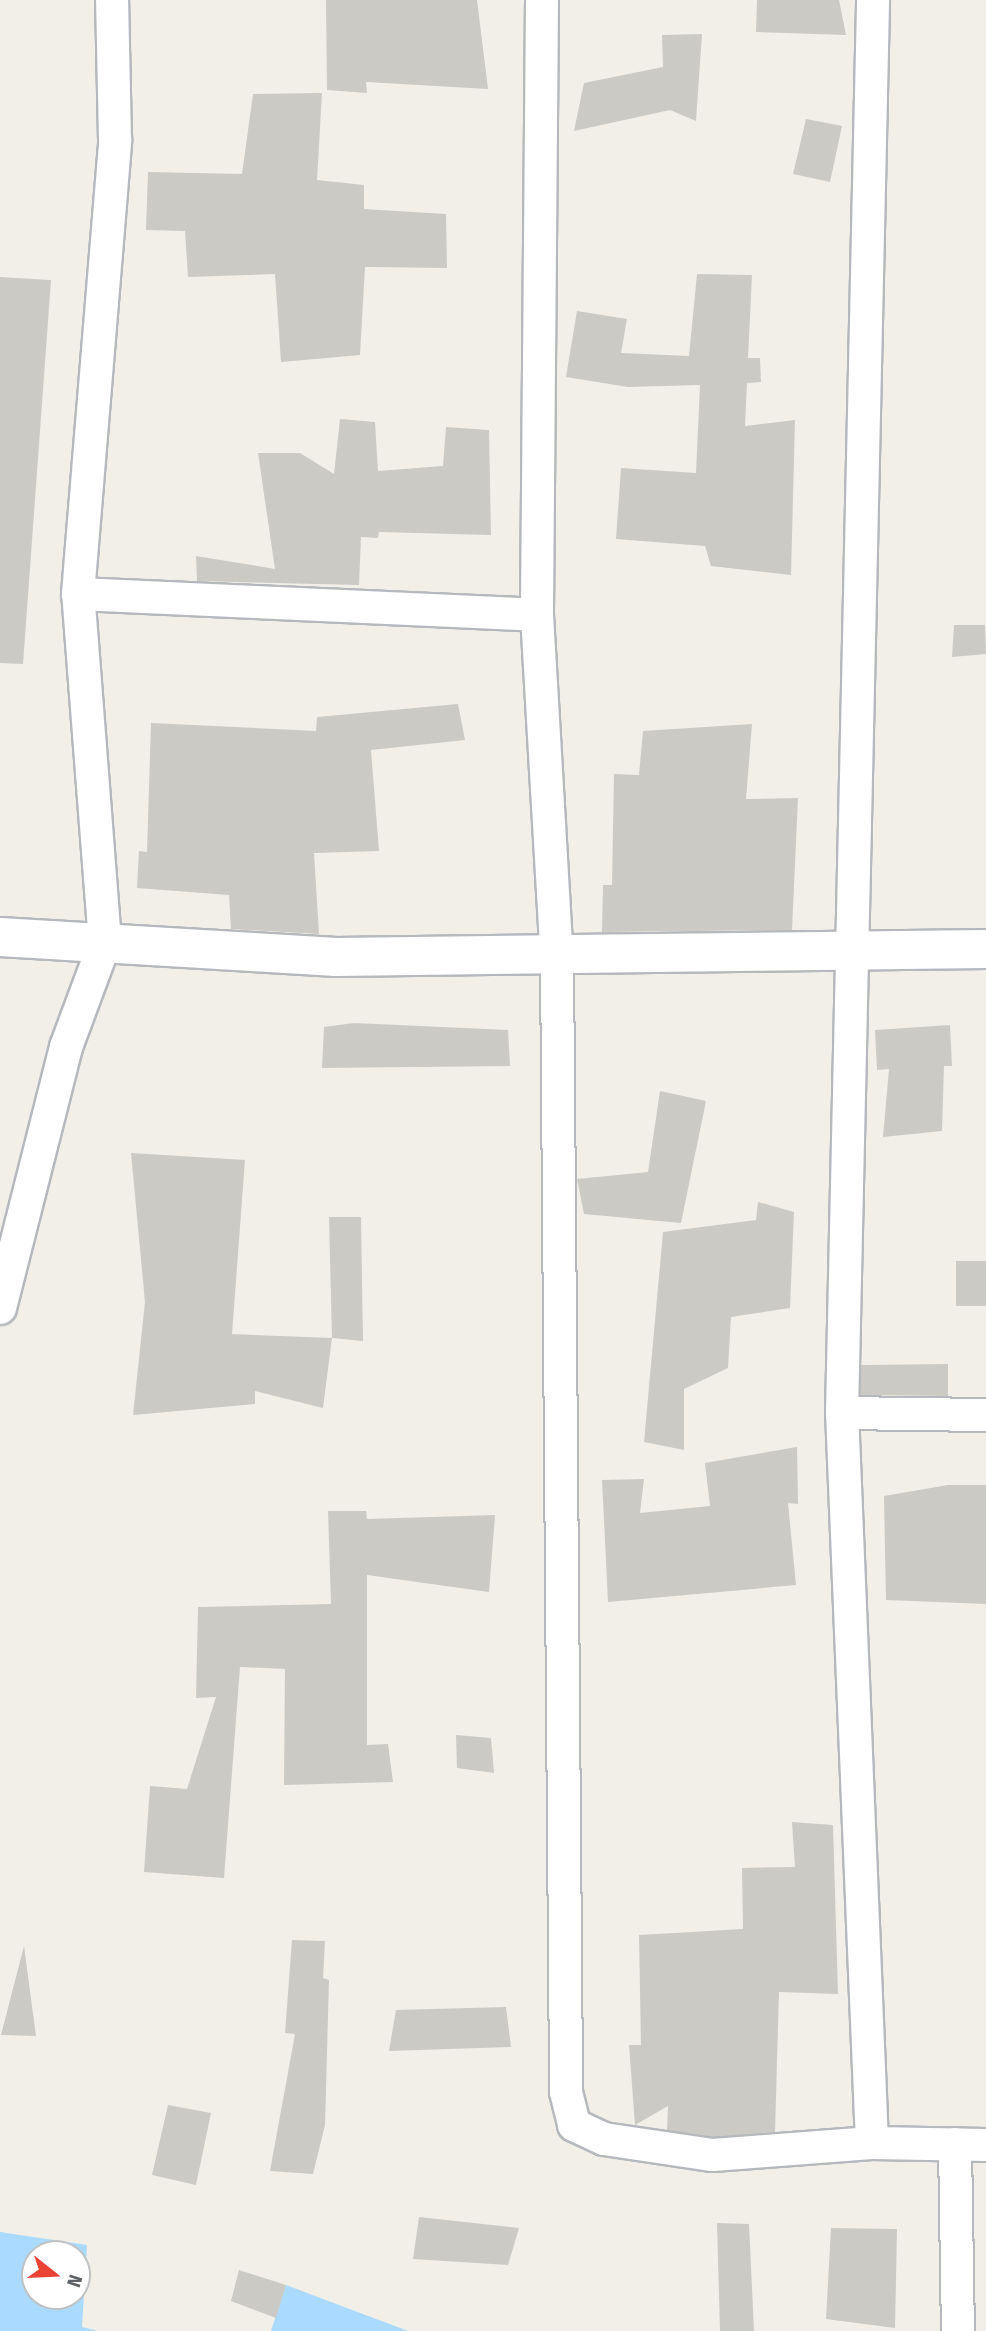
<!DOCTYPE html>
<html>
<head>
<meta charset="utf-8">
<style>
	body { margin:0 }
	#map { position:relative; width:986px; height:2331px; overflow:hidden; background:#f1efe8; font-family:"Fira Sans Condensed",sans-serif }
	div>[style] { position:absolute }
	.water>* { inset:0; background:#aadaff }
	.building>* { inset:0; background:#cccac5 }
	.roads { filter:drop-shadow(2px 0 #b5b8bc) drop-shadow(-2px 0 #b5b8bc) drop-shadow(0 2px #b5b8bc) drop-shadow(0 -2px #b5b8bc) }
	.minor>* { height:32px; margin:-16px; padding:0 16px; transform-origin:16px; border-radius:16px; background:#fff }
	.tertiary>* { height:38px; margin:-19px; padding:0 19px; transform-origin:19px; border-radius:19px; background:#fff }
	span { translate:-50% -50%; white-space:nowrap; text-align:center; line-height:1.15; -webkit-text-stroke:6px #fff; paint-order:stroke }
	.north { position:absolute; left:21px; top:2240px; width:70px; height:70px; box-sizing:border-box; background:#fff; border:2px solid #bfc1c3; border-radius:50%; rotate:108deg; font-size:19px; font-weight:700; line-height:28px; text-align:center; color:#5f6368 }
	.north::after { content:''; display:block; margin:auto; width:24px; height:32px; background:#ea4335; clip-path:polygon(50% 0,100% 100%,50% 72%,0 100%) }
</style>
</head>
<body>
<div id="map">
	<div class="water">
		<div style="clip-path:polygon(evenodd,0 2232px,87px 2245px,82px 2327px,98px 2331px,0 2331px,0 2232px,77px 2254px,77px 2296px,35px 2296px,35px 2254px,77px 2254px)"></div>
		<div style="clip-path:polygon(286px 2285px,408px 2331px,271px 2331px)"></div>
	</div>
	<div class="building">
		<div style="clip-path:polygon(326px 0,477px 0,488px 89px,366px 82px,367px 93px,327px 90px)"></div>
		<div style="clip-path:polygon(757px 0,839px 0,846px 35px,756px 32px)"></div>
		<div style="clip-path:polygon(702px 34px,696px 121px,670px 110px,574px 131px,584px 83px,663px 67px,662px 35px)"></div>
		<div style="clip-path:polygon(322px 93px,317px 180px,364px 185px,364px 209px,446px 214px,447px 268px,365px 267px,360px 355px,281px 362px,275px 274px,188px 277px,185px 231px,146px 230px,148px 172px,242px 174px,253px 94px)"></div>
		<div style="clip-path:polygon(806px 119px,842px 126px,830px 182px,793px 174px)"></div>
		<div style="clip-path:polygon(697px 274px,752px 275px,748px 358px,760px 358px,761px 382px,747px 383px,745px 426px,795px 420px,791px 575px,711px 566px,705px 546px,616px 539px,621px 468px,696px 473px,700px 385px,628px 387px,566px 377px,577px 311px,627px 319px,621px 353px,689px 356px)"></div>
		<div style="clip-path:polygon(0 277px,51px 280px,23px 664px,0 663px)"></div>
		<div style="clip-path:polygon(340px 419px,375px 422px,378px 471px,443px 466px,446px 427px,489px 430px,491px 535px,379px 532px,378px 538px,361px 537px,359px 585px,197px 581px,196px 556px,275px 569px,258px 453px,300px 453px,334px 474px)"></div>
		<div style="clip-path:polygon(954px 625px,985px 625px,986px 654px,952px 657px)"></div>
		<div style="clip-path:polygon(458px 704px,465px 740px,371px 750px,379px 851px,314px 853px,319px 934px,231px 929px,229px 895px,137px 888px,139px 851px,147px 852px,151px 723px,316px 731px,317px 717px)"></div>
		<div style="clip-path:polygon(752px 724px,746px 799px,798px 798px,792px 930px,602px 932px,603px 885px,612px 885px,614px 774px,639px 775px,643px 731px)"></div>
		<div style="clip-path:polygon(354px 1023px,508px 1030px,510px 1066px,322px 1068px,324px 1027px)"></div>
		<div style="clip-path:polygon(950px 1025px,952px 1066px,944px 1066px,942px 1131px,883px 1137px,889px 1069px,877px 1070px,875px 1030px)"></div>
		<div style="clip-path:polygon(660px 1091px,706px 1101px,681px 1223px,584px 1214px,577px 1179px,648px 1172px)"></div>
		<div style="clip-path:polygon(131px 1153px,245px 1160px,232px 1334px,332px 1338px,323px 1408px,255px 1391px,255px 1404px,133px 1415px,145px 1302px)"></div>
		<div style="clip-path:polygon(758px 1202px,794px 1212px,790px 1308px,731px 1317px,728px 1368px,684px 1389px,684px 1450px,644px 1442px,663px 1232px,756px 1220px)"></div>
		<div style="clip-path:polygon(329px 1217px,361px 1217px,363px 1341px,332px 1338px)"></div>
		<div style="clip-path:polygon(956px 1261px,986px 1261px,986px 1306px,956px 1306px)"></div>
		<div style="clip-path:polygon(948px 1364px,948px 1396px,861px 1395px,861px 1365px)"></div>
		<div style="clip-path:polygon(797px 1447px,798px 1504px,788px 1503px,796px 1585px,608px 1602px,602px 1480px,644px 1479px,640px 1513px,710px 1506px,705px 1463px)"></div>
		<div style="clip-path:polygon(948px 1485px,986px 1485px,986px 1604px,886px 1600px,884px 1496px)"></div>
		<div style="clip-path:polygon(328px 1511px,366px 1511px,367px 1519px,495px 1515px,489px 1592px,367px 1575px,367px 1745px,388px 1744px,393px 1782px,284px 1785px,285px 1669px,240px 1667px,224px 1878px,144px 1872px,150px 1786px,187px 1789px,216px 1697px,196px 1698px,198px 1607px,331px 1604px)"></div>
		<div style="clip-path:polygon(456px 1735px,491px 1738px,494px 1773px,457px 1768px)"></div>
		<div style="clip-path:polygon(792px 1822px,833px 1825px,838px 1994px,779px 1992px,775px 2132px,714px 2137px,667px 2130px,668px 2106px,635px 2125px,629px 2045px,641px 2045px,639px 1935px,743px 1929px,742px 1868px,795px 1867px)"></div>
		<div style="clip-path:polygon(292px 1940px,325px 1941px,323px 1978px,329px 1980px,325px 2125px,313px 2174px,270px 2171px,295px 2034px,285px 2033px)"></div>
		<div style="clip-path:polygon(24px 1946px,36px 2036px,1px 2035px)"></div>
		<div style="clip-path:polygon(506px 2007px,511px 2047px,389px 2051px,396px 2010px)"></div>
		<div style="clip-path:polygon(168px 2105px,211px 2113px,196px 2185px,152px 2175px)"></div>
		<div style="clip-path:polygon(419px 2217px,519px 2228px,508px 2265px,413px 2259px)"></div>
		<div style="clip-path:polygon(717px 2223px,749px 2224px,754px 2331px,720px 2331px)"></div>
		<div style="clip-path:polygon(831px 2228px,897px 2229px,895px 2328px,826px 2319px)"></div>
		<div style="clip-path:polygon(239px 2270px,286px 2285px,276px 2318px,231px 2301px)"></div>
	</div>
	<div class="roads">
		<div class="minor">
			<div style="left:542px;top:0;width:615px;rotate:90.47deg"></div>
			<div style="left:537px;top:615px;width:345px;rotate:86.7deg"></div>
			<div style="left:557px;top:959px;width:1133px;rotate:89.54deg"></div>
			<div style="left:566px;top:2092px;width:34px;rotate:76deg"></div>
			<div style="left:574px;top:2125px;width:33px;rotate:25deg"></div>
			<div style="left:604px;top:2139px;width:110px;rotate:8.4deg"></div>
			<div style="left:713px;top:2155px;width:159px;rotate:-4.3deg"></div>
			<div style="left:872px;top:2143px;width:114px;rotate:1deg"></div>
			<div style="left:78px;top:594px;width:459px;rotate:2.6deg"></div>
			<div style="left:0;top:1308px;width:269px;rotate:-75.8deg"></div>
			<div style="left:66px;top:1047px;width:112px;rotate:-69.6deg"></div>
			<div style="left:105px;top:942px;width:349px;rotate:-94.4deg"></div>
			<div style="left:78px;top:594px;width:456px;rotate:-85.3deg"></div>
			<div style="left:115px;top:140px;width:140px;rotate:-91.2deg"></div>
			<div style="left:842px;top:1413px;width:144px;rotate:0.8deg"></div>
			<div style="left:872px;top:2143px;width:731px;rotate:-92.35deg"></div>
			<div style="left:842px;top:1413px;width:1413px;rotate:-88.74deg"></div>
			<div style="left:955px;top:2144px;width:187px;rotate:89.1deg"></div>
		</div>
		<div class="tertiary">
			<div style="left:0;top:937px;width:337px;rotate:3.4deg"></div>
			<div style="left:336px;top:957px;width:650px;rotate:-0.71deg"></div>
		</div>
	</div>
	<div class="north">N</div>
</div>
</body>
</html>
